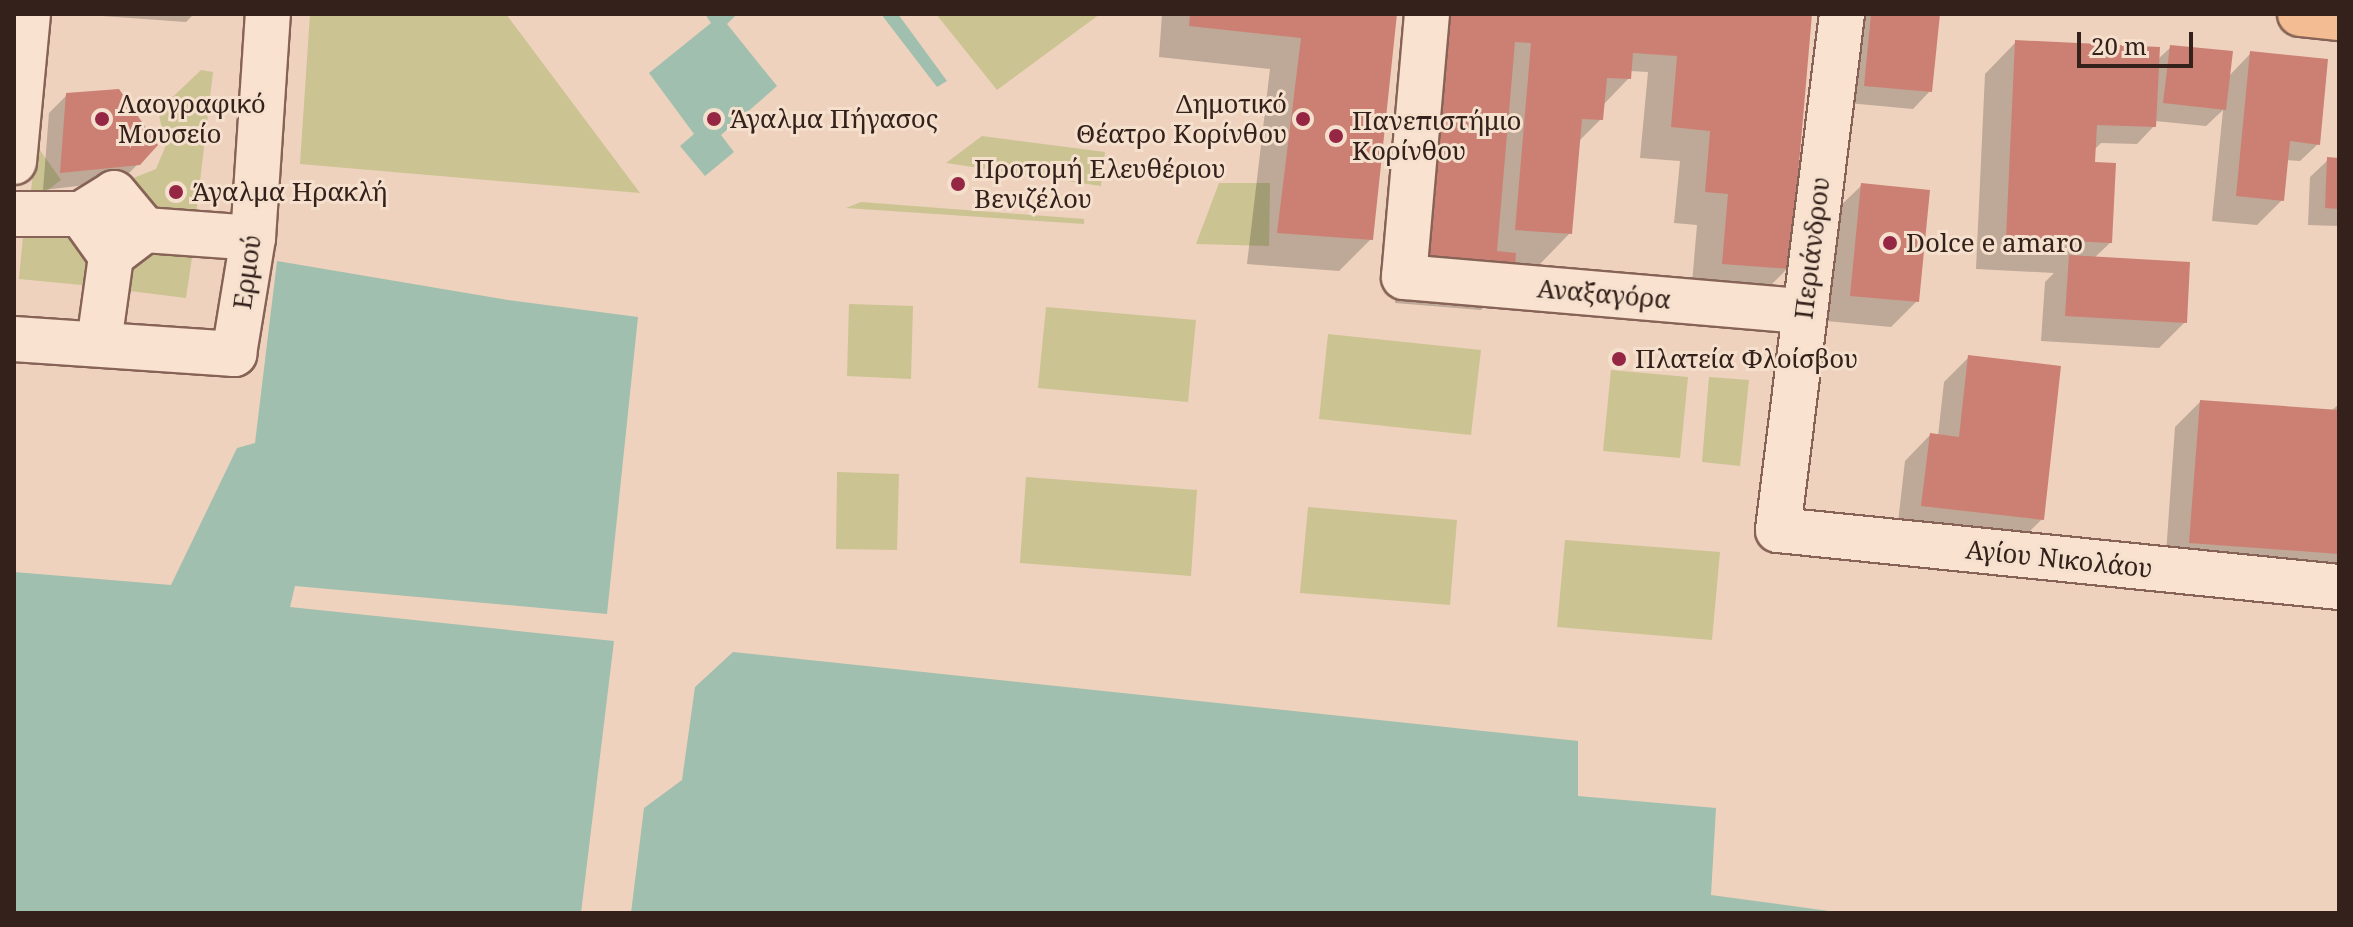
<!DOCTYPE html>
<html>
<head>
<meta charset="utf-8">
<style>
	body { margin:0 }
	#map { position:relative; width:2353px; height:927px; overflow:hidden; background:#eed2bd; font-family:"Noto Serif",serif }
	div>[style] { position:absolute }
	.green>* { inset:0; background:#cbc392 }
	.water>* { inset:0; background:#a1bfae }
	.shadow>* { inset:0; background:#0003 }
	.building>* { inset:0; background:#cc8073 }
	.roads { filter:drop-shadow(2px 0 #866356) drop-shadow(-2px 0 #866356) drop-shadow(0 2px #866356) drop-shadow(0 -2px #866356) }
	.minor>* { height:44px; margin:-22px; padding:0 22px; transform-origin:22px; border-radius:22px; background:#f9e2d0 }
	.major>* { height:44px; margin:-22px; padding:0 22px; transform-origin:22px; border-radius:22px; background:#f3bc93 }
	.dots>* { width:22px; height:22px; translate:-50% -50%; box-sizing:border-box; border:4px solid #f5dfcd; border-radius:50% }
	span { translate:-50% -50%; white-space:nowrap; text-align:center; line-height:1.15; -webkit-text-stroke:6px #f5dfcd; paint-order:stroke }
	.poi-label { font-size:26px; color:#35211b }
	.left { translate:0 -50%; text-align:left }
	.right { translate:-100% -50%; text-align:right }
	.street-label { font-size:26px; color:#35211b }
	.frame { position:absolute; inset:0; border:16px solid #35211b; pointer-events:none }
	.scale { position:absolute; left:2077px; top:32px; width:116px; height:36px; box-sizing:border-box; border:4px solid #35211b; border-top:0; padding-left:10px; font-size:24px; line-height:28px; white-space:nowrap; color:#35211b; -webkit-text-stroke:6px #f5dfcd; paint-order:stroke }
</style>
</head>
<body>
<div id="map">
	<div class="green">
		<div style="clip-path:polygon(310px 14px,506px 14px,640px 193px,300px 164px)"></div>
		<div style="clip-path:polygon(936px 14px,1100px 14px,997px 90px)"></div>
		<div style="clip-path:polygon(201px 70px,213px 72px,195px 223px,156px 217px,131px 179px,156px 169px,166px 145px,158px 111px)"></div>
		<div style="clip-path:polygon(982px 136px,1105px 152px,1101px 186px,946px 163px)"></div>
		<div style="clip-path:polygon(37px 146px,61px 180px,29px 204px)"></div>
		<div style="clip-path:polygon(1219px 183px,1270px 183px,1269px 246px,1196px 244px)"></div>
		<div style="clip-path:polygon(861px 202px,1084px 219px,1084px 224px,846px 208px)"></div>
		<div style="clip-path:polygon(24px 225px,59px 225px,93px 266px,92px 286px,19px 279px)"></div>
		<div style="clip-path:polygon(155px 240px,194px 244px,186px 298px,114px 289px,115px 269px)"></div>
		<div style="clip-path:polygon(849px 304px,913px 306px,911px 379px,847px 376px)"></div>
		<div style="clip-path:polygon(1046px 307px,1196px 320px,1188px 402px,1038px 388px)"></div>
		<div style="clip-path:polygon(1328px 334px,1481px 350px,1471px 435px,1319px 419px)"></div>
		<div style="clip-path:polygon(1611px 370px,1688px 377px,1680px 458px,1603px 451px)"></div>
		<div style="clip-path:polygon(1709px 377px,1749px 380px,1740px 466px,1702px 462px)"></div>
		<div style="clip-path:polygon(837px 472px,899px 474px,897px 550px,836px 549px)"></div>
		<div style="clip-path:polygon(1026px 477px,1197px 490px,1191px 576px,1020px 563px)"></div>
		<div style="clip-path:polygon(1308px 507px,1457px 520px,1450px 605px,1300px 593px)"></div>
		<div style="clip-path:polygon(1565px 540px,1720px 552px,1712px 640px,1557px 627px)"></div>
	</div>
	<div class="water">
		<div style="clip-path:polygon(705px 14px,737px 14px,727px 24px,777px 86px,721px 135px,734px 152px,705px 176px,680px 146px,694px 134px,649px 73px,711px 23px)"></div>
		<div style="clip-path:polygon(881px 14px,898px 14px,947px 81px,937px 87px)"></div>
		<div style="clip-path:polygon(277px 261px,508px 300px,638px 317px,607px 614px,295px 586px,290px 607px,614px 641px,581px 913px,14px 913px,14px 572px,171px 585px,237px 448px,255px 443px)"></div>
		<div style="clip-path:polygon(733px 652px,1578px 741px,1578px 796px,1716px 808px,1711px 895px,1844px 913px,631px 913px,644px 808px,682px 780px,695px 687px)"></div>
	</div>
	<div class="shadow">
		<div style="clip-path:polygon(74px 14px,194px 14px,186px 22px)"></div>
		<div style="clip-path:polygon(1162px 14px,1395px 14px,1371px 239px,1339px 271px,1247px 264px,1270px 69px,1159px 57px)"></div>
		<div style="clip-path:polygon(1421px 14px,1810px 14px,1788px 268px,1756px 300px,1691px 295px,1697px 225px,1674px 223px,1680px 161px,1640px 158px,1648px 72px,1630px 71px,1629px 78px,1603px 105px,1601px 119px,1578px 142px,1570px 233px,1539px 265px,1514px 263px,1512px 279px,1481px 310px,1395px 303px)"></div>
		<div style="clip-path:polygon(1861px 14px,1938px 14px,1930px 91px,1913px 109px,1848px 103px)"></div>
		<div style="clip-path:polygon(2016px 42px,2157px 60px,2171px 47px,2228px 77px,2251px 53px,2318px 144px,2300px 161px,2286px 160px,2282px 200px,2257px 225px,2212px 221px,2223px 110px,2206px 126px,2155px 121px,2154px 126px,2137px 144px,2101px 143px,2093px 151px,2093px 164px,2110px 243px,2094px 258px,2185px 322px,2159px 348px,2041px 341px,2045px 282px,2054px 273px,1976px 269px,1985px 74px)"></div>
		<div style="clip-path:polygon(67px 95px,139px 163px,121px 181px,43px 190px,49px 113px)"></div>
		<div style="clip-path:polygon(2328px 160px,2339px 160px,2339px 226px,2308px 225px,2310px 177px)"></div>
		<div style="clip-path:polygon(1862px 185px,1917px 301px,1891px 327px,1826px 321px,1836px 210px)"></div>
		<div style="clip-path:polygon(1969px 357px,2042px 519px,2017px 544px,1897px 531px,1905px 461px,1930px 435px,1938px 436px,1944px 382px)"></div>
		<div style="clip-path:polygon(2200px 402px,2331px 411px,2339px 404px,2339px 580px,2165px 568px,2175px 427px)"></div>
	</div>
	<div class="building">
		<div style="clip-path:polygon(1190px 14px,1397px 14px,1373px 240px,1277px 233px,1301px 38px,1189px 26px)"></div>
		<div style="clip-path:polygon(1449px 14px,1812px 14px,1790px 269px,1722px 264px,1728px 194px,1705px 192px,1710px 131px,1671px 127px,1677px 56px,1633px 53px,1631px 79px,1607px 78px,1603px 120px,1582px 119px,1572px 234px,1515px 230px,1531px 43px,1515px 42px,1497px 251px,1516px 253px,1514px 280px,1426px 272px)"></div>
		<div style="clip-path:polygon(1871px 14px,1940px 14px,1932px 92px,1864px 86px)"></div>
		<div style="clip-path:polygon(2015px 40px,2160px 47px,2156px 127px,2097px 125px,2095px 162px,2116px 163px,2112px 243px,2006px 238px)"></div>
		<div style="clip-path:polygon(2170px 45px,2233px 51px,2226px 110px,2163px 103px)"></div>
		<div style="clip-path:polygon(2250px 51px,2328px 59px,2320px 145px,2290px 141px,2284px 201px,2236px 196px)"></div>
		<div style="clip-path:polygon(119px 89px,158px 145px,140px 165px,60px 173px,66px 93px)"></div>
		<div style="clip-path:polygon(2327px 157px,2339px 158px,2339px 209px,2325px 208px)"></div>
		<div style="clip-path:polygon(1861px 183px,1930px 190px,1919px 302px,1850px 296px)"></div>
		<div style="clip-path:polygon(2069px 255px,2190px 262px,2187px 323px,2065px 316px)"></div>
		<div style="clip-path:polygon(1968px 355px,2061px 366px,2044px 520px,1921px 506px,1930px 433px,1959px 437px)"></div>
		<div style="clip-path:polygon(2200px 400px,2339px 410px,2339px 554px,2189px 543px)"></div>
	</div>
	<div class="roads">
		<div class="minor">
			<div style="left:1427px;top:14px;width:264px;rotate:95deg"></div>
			<div style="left:1404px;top:277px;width:401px;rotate:4.9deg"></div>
			<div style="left:1842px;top:14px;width:520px;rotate:97.07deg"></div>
			<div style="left:1778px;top:530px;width:564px;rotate:5.8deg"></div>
			<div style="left:14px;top:162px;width:149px;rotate:-84.6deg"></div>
			<div style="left:14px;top:214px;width:67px"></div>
			<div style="left:81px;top:214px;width:39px;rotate:-32deg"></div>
			<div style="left:114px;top:193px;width:48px;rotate:50deg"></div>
			<div style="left:145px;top:230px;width:43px;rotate:142.6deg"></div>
			<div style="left:111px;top:256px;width:52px;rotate:-125.5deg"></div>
			<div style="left:145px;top:230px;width:108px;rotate:4.2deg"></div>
			<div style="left:14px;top:339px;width:221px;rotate:3.9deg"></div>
			<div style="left:234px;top:354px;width:118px;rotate:-80.7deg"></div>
			<div style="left:253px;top:238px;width:225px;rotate:-86.2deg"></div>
			<div style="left:99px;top:343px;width:88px;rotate:-82.1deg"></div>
		</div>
		<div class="major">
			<div style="left:2300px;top:14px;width:39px;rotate:6deg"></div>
		</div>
	</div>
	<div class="dots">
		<div style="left:102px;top:119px;background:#952644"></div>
		<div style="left:714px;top:119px;background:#952644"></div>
		<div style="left:1303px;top:119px;background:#952644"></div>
		<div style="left:1336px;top:136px;background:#952644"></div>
		<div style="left:958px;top:184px;background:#952644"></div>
		<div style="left:176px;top:192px;background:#952644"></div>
		<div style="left:1890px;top:243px;background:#952644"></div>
		<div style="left:1619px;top:359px;background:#952644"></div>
	</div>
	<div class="poi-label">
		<span class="left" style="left:118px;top:119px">Λαογραφικό<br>Μουσείο</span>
		<span class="right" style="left:1287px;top:119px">Δημοτικό<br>Θέατρο Κορίνθου</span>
		<span class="left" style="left:730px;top:119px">Άγαλμα Πήγασος</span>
		<span class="left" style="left:1352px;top:136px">Πανεπιστήμιο<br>Κορίνθου</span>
		<span class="left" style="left:974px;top:184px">Προτομή Ελευθέριου<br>Βενιζέλου</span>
		<span class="left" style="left:192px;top:192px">Άγαλμα Ηρακλή</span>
		<span class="left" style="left:1906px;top:243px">Dolce e amaro</span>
		<span class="left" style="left:1635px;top:359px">Πλατεία Φλοίσβου</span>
	</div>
	<div class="street-label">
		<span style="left:1812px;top:248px;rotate:-83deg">Περιάνδρου</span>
		<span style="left:247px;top:272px;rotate:-82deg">Ερμού</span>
		<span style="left:1604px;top:294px;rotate:5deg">Αναξαγόρα</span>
		<span style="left:2059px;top:559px;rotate:6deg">Αγίου Νικολάου</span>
	</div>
	<div class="frame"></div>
	<div class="scale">20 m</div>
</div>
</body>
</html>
